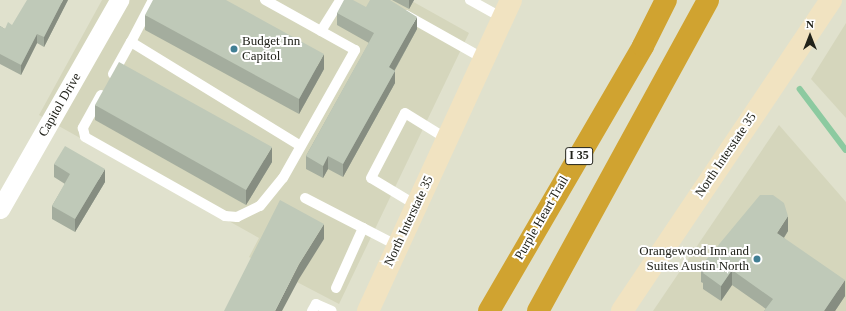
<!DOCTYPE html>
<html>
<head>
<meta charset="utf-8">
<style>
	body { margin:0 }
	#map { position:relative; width:846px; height:311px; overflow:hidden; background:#e0e1cd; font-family:Georgia,serif }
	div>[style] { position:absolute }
	.built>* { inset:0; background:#d5d6bc }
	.stream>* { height:5.5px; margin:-2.75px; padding:0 2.75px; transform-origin:2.75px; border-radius:2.75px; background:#8ccaa0 }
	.service>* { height:10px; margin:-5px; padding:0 5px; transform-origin:5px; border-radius:5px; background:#fff }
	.minor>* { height:19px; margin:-9.5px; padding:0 9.5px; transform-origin:9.5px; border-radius:9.5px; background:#fff }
	.secondary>* { height:22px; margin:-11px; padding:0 11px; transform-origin:11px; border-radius:11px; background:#f1e3c1 }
	.motorway>* { height:22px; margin:-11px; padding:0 11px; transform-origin:11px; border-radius:11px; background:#d0a330 }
	.wall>* { inset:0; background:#a4ad9e }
	.shaded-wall>* { inset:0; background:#868d81 }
	.building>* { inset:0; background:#bfc9b8 }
	.dots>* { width:11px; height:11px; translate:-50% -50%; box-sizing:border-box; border:2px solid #fff; border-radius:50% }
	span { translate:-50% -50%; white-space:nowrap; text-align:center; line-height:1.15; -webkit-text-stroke:4px #fff; paint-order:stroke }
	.shield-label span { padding:1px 3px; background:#fff; border:1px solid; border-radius:3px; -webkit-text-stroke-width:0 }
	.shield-label { font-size:12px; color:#21221a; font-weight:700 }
	.poi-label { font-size:13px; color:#21221a }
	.left { translate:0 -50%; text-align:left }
	.right { translate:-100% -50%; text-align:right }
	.street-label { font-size:13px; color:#21221a }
	.north { position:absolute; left:790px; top:16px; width:40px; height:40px; -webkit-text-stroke:3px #fff; paint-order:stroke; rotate:0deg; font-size:11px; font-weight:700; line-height:16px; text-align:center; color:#21221a }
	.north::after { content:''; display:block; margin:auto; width:14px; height:18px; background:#21221a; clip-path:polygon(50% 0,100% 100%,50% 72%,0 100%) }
</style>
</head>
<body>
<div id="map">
	<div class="built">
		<div style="clip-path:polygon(102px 0,410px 0,469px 33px,339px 304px,249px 257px,259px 238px,39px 115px)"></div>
		<div style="clip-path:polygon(846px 23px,846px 118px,811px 79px)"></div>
		<div style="clip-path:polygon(779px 125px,846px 202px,846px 311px,653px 311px)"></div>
	</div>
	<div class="stream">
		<div style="left:800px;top:89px;width:76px;rotate:53deg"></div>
	</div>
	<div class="service">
		<div style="left:470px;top:0;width:38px;rotate:29deg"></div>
		<div style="left:406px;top:15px;width:90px;rotate:29.4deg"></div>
		<div style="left:321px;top:31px;width:36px;rotate:-58deg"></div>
		<div style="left:131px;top:42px;width:47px;rotate:-62.4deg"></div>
		<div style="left:113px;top:74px;width:37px;rotate:-61deg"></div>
		<div style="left:131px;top:42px;width:199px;rotate:31.5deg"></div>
		<div style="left:101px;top:95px;width:38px;rotate:119deg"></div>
		<div style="left:83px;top:128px;width:9px;rotate:77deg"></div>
		<div style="left:85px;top:137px;width:161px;rotate:29.4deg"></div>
		<div style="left:225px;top:216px;width:12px;rotate:5deg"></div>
		<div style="left:237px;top:217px;width:25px;rotate:-26deg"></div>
		<div style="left:260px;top:206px;width:36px;rotate:-51deg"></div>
		<div style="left:283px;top:178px;width:147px;rotate:-60.6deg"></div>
		<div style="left:355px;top:50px;width:103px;rotate:-150.9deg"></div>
		<div style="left:305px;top:198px;width:105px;rotate:27.3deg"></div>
		<div style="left:416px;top:205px;width:52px;rotate:-149deg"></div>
		<div style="left:371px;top:178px;width:73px;rotate:-62.4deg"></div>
		<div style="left:405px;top:113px;width:49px;rotate:31.8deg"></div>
		<div style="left:336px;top:288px;width:66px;rotate:-65.8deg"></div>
		<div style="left:312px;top:311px;width:8px;rotate:-60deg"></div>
		<div style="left:316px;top:304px;width:17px;rotate:24deg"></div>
	</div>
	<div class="minor">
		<div style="left:0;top:209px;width:241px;rotate:-60.3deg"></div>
	</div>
	<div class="secondary">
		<div style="left:368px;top:311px;width:342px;rotate:-65.3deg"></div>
		<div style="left:622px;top:311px;width:375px;rotate:-56.1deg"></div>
	</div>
	<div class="motorway">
		<div style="left:489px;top:311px;width:306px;rotate:-59.8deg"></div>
		<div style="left:643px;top:46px;width:51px;rotate:-63.4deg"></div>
		<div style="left:538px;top:311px;width:354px;rotate:-61.3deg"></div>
	</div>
	<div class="wall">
		<div style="clip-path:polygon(68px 0,44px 47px,37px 43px,21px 75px,0 64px,0 26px,5px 29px)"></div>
		<div style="clip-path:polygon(392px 0,414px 0,409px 9px)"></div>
		<div style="clip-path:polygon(366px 7px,417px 29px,395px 70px,395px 83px,343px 177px,328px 169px,323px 178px,306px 169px,306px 156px,369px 43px,337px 25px,337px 13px)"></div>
		<div style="clip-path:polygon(145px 15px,324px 69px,299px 114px,145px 30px)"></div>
		<div style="clip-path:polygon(95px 105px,272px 162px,246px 205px,95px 120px)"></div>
		<div style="clip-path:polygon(54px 164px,105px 182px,75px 232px,52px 219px,52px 206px,65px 184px,54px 177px)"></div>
		<div style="clip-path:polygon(788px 231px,784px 238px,845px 296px,835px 311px,764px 311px,766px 309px,732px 285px,721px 301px,703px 289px,703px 283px,701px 282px,701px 266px)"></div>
	</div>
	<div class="shaded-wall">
		<div style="clip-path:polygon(63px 0,68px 0,44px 47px,44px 37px)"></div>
		<div style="clip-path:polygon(409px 0,414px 0,409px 9px)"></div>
		<div style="clip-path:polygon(417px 17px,417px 29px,389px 80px,389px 67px)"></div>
		<div style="clip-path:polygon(37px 34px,37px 43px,21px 75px,21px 65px)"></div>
		<div style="clip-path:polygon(324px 54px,324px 69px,299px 114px,299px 99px)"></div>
		<div style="clip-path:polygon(395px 71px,395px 83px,343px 177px,343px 164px)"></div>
		<div style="clip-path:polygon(272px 147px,272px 162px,246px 205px,246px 190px)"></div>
		<div style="clip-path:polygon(328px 156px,328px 169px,323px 178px,323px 166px)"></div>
		<div style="clip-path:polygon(105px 169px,105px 182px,75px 232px,75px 219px)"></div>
		<div style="clip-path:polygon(788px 216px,788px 231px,777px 248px,777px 233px)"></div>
		<div style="clip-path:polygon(324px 224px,324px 239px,299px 279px,282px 311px,275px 311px,299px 264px)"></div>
		<div style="clip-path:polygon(732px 270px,732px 285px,721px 301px,721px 286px)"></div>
		<div style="clip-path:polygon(845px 280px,845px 296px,835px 311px,824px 311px)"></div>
	</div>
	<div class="building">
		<div style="clip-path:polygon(27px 0,63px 0,44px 37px,37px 34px,21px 65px,0 54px,0 26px,5px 29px,8px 22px,12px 25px)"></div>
		<div style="clip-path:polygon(153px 0,226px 0,324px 54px,299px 99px,145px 15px)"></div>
		<div style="clip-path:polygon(344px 0,353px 0,366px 7px,370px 0,390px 0,417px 17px,389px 67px,395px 71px,343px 164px,328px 156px,323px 166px,306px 156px,374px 33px,337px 13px)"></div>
		<div style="clip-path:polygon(119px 62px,272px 147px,246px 190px,95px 105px)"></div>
		<div style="clip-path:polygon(65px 146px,105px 169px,75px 219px,52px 206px,70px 174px,54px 164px)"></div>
		<div style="clip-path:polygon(760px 195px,773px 195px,784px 203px,788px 216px,777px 233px,845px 280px,824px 311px,764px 311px,773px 299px,732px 270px,721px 286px,703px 273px,705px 270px,701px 266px)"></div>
		<div style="clip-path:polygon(280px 200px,324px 224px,299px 264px,275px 311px,224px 311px)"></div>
	</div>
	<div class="dots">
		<div style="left:234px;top:49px;background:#417f94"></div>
		<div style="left:757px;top:259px;background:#417f94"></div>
	</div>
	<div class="shield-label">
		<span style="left:579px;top:156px">I 35</span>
	</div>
	<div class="poi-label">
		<span class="left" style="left:242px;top:49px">Budget Inn<br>Capitol</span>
		<span class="right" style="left:749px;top:259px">Orangewood Inn and<br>Suites Austin North</span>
	</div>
	<div class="street-label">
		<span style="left:60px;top:105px;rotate:-60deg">Capitol Drive</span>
		<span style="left:726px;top:155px;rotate:-56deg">North Interstate 35</span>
		<span style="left:542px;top:218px;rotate:-60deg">Purple Heart Trail</span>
		<span style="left:409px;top:221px;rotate:-65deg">North Interstate 35</span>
	</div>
	<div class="north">N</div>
</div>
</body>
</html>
